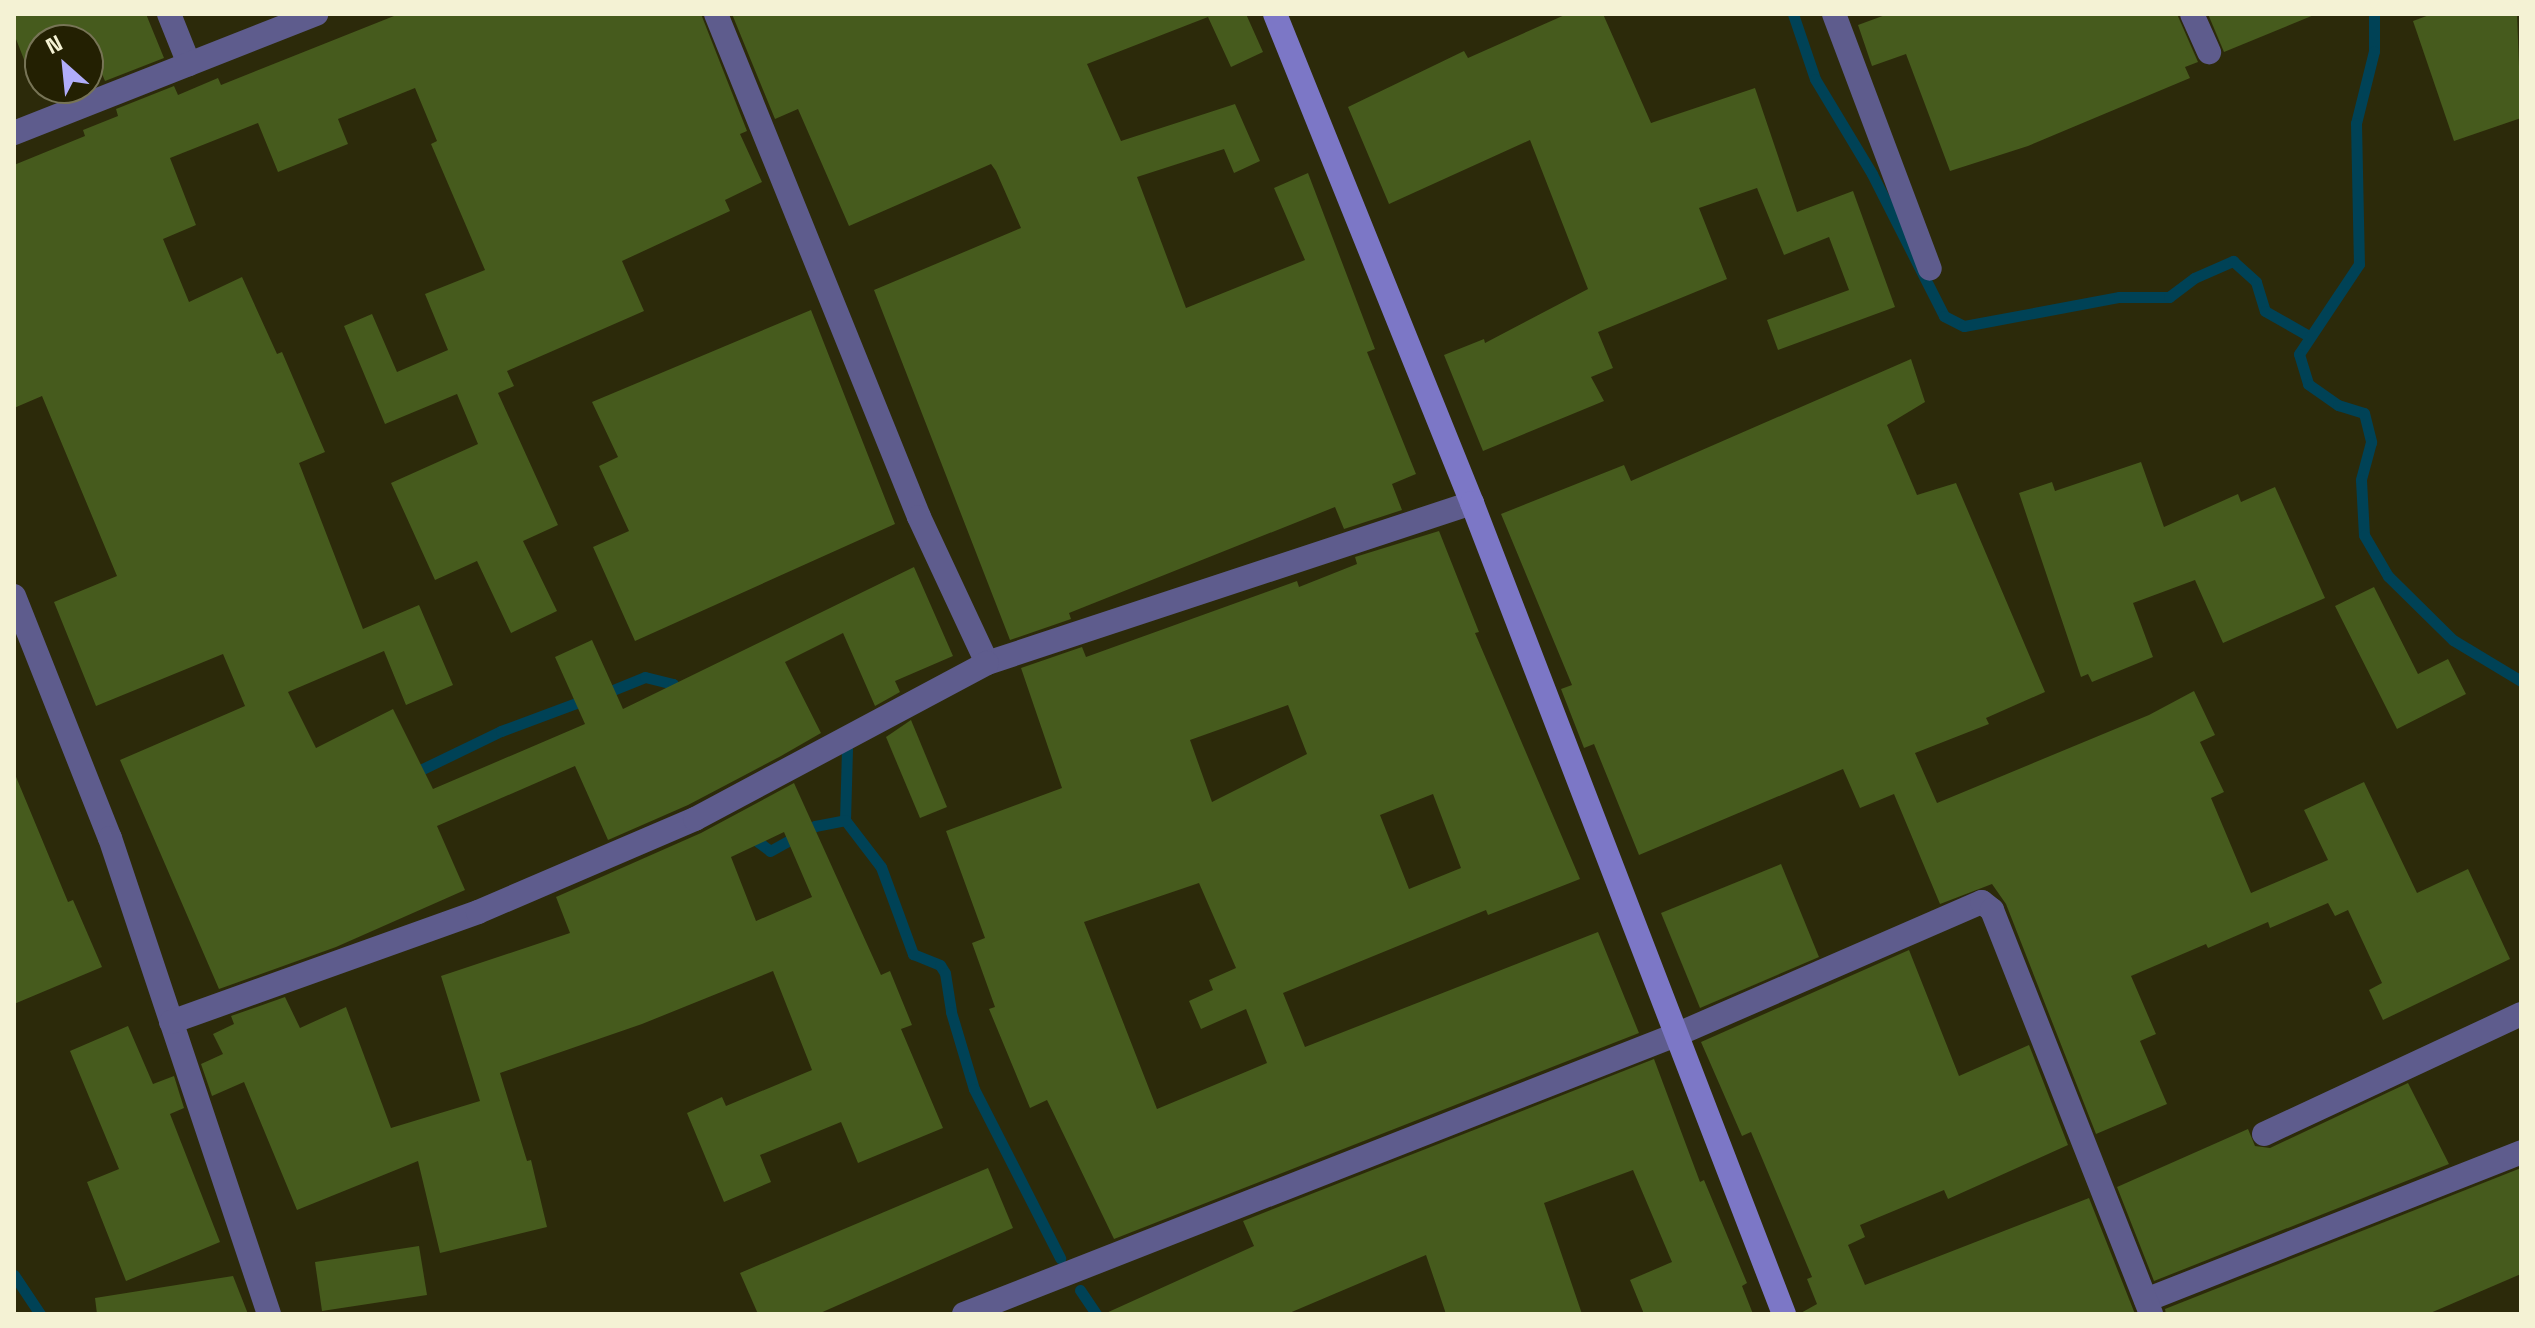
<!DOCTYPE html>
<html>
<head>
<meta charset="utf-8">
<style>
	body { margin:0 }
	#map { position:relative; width:2535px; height:1328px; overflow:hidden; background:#2c2a0a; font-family:"Space Grotesk",sans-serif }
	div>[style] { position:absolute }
	.stream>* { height:11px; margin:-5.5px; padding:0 5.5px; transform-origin:5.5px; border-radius:5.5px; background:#004256 }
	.building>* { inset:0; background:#465b1d }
	.street>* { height:24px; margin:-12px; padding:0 12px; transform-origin:12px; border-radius:12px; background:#5e5c8d }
	.secondary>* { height:24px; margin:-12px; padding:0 12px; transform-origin:12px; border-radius:12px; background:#7c77c6 }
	span { translate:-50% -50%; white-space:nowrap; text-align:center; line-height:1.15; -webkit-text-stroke:7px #232002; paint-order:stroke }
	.frame { position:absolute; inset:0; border:16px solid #f4f2d4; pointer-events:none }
	.north { position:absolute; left:24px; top:24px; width:80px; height:80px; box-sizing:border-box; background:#232002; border:2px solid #777456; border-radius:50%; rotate:333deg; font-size:22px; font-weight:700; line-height:32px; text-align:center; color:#f4f2d4 }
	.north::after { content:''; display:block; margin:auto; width:28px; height:36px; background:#b0adfa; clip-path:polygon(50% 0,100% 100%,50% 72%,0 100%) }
</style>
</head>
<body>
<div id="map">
	<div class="stream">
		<div style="left:1793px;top:14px;width:69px;rotate:71.3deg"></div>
		<div style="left:1815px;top:79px;width:111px;rotate:59deg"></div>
		<div style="left:1872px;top:174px;width:159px;rotate:63.1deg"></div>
		<div style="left:1944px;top:316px;width:22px;rotate:27deg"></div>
		<div style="left:1964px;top:326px;width:158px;rotate:-10.6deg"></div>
		<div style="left:2119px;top:297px;width:50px"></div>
		<div style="left:2169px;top:297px;width:31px;rotate:-37deg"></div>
		<div style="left:2194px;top:278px;width:43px;rotate:-23.6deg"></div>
		<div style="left:2233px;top:261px;width:31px;rotate:42deg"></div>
		<div style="left:2256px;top:282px;width:30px;rotate:73deg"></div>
		<div style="left:2265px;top:311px;width:51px;rotate:29.6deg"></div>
		<div style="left:2374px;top:14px;width:37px;rotate:90deg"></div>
		<div style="left:2374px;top:51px;width:74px;rotate:104deg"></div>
		<div style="left:2356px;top:123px;width:141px;rotate:88.8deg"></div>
		<div style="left:2359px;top:264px;width:108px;rotate:123.7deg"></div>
		<div style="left:2299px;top:354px;width:31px;rotate:73deg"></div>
		<div style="left:2308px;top:384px;width:37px;rotate:35deg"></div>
		<div style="left:2338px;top:405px;width:27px;rotate:17deg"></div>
		<div style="left:2364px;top:413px;width:30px;rotate:76deg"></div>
		<div style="left:2371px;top:442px;width:39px;rotate:105deg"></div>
		<div style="left:2361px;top:480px;width:55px;rotate:86.9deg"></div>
		<div style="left:2364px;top:535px;width:48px;rotate:59.7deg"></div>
		<div style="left:2388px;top:576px;width:91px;rotate:44.6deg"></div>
		<div style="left:2453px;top:640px;width:79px;rotate:31.1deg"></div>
		<div style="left:603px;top:694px;width:45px;rotate:-22deg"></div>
		<div style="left:645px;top:677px;width:29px;rotate:14deg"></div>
		<div style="left:673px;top:684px;width:12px;rotate:66deg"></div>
		<div style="left:847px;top:749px;width:71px;rotate:91.6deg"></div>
		<div style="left:845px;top:820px;width:59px;rotate:52.5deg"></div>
		<div style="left:881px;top:867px;width:93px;rotate:69.8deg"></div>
		<div style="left:913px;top:954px;width:29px;rotate:22deg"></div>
		<div style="left:940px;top:965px;width:9px;rotate:58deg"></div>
		<div style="left:945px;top:973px;width:39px;rotate:81deg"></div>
		<div style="left:951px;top:1012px;width:80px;rotate:73.4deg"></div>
		<div style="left:974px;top:1089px;width:190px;rotate:63deg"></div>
		<div style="left:412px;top:774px;width:99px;rotate:-25.8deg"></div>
		<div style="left:501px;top:731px;width:92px;rotate:-20.4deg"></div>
		<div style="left:749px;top:835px;width:26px;rotate:37deg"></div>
		<div style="left:770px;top:851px;width:51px;rotate:-29.1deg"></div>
		<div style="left:815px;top:826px;width:31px;rotate:-11deg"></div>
		<div style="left:14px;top:1275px;width:47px;rotate:56.3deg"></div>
		<div style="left:1080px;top:1290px;width:29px;rotate:56deg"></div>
	</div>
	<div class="building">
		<div style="clip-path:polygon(14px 14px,146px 14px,164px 58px,105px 81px,96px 60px,88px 63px,88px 40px,40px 40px,40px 82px,34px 85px,14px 34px)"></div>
		<div style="clip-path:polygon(399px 14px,701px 14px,747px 131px,740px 134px,762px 182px,725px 200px,730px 211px,622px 261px,644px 311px,507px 371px,514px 386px,498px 393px,558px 525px,523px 541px,557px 611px,511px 633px,477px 561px,435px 580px,391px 483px,478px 444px,457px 394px,385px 424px,344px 326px,372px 314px,397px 372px,448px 350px,425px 294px,485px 270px,431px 144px,437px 141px,415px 88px,338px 119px,348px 144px,278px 172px,258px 123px,170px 158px,196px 225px,163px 239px,189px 302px,242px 277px,277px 354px,282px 352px,325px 452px,299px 463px,363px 629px,419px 605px,453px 685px,406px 705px,384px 651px,288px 692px,316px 748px,393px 709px,433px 789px,585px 724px,555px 657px,592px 640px,623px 709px,914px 567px,953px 656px,895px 681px,900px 692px,875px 706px,843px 633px,785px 662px,821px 733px,781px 756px,688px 805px,608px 840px,575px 766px,437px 826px,465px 890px,336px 947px,219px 989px,120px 760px,245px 706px,223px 654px,96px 706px,54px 602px,117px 576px,42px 396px,14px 408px,14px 165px,85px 136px,83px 130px,118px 116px,116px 109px,174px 86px,178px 95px,218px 78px,221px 85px)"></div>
		<div style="clip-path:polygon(732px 14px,1246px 14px,1263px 52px,1231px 67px,1208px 17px,1087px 64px,1121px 141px,1235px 104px,1260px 161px,1234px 173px,1224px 149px,1137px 177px,1186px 308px,1305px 260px,1274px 188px,1308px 173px,1375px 349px,1367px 352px,1416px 474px,1392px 484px,1402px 510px,1344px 529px,1335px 507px,1069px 613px,1071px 619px,1010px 640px,874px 290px,1021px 228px,996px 171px,991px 164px,849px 226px,798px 109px,775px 119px)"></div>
		<div style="clip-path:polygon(1567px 14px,1603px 14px,1651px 123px,1755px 88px,1797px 212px,1853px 191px,1895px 307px,1778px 350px,1767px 320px,1849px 290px,1829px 237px,1784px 255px,1757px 188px,1699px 208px,1727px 279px,1598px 332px,1613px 368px,1591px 377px,1604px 401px,1483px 451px,1444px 355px,1484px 339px,1485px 343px,1588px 289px,1530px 140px,1389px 204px,1348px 107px,1464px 51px,1468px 58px)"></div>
		<div style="clip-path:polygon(1888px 14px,2177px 14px,2198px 62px,2185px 67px,2190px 78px,2028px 146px,1950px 171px,1906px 54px,1872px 66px,1858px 25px)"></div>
		<div style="clip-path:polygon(2208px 14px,2314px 14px,2314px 15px,2224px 52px)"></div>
		<div style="clip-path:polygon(2432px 14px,2517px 14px,2521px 118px,2454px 141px,2413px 21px)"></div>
		<div style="clip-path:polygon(811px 310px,895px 524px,635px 641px,593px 547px,629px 531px,599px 466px,618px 457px,592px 402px)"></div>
		<div style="clip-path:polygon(1911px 359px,1925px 402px,1887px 425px,1917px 495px,1956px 483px,2045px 692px,1986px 718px,1989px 724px,1915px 753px,1937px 803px,2149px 715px,2194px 691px,2215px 735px,2200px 742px,2224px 792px,2211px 798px,2251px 893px,2328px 860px,2304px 810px,2364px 782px,2417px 893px,2468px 869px,2510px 959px,2383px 1020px,2369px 990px,2382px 983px,2348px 910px,2335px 916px,2328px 903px,2270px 928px,2268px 922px,2208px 948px,2206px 944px,2131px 976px,2156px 1034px,2140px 1041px,2167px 1104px,2096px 1134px,2006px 904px,1992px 884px,1940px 904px,1894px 794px,1860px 808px,1843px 769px,1639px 855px,1594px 744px,1584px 748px,1561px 689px,1572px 685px,1501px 514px,1624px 465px,1631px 481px)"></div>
		<div style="clip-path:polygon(2141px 462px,2164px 527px,2238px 494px,2241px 502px,2275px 487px,2325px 598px,2223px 643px,2195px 580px,2133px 603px,2153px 657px,2092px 682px,2088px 674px,2081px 677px,2019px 493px,2052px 482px,2055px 491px)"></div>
		<div style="clip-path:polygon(evenodd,1439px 531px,1479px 632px,1475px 633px,1580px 879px,1488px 915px,1486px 910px,1283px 993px,1305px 1047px,1598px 932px,1639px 1033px,1114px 1239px,1047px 1100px,1030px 1108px,989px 1009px,995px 1007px,972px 943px,985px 938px,946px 831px,1062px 788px,1021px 668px,1082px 647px,1086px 657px,1297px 581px,1299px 587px,1357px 564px,1355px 557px,1439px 531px,1288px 705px,1307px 754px,1212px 802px,1190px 740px,1288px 705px,1439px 531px,1433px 794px,1461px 868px,1409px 889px,1380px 815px,1433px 794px,1439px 531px,1199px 883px,1236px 968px,1209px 980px,1213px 990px,1189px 1001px,1201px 1029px,1246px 1009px,1267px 1063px,1157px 1109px,1084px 922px,1199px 883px)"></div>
		<div style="clip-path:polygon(2374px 587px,2418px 674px,2448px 659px,2466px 694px,2397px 729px,2335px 606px)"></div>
		<div style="clip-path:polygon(911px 720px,947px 807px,920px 818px,886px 737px)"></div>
		<div style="clip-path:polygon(14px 772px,68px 902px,73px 900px,102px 967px,14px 1004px)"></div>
		<div style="clip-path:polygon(evenodd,794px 783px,881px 975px,890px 971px,912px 1025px,901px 1029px,943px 1128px,858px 1163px,841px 1122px,760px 1155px,771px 1182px,724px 1202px,687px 1113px,722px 1097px,726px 1106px,812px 1070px,773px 971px,642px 1024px,500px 1073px,527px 1161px,531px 1160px,547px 1227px,440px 1253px,418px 1161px,297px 1210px,244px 1082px,212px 1096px,201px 1064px,223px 1054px,213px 1034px,234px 1024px,231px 1016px,285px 997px,300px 1028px,346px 1007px,391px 1128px,480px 1101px,441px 976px,570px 933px,556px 897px,701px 833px,794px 783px,784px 832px,812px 897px,756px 921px,731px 857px,784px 832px)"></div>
		<div style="clip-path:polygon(1781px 864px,1819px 957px,1700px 1008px,1661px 913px)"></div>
		<div style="clip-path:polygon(1909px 950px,1959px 1076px,2029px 1045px,2068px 1145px,1948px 1199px,1944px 1190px,1860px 1225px,1865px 1237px,1848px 1245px,1865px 1285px,2089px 1198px,2135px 1314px,1799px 1314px,1817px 1304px,1807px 1279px,1812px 1277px,1751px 1132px,1742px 1136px,1701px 1042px)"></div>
		<div style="clip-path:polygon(128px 1026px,153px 1084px,174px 1076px,184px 1108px,170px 1114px,220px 1242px,126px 1281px,87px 1182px,119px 1169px,70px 1051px)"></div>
		<div style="clip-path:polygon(1654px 1059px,1700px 1182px,1704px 1180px,1747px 1283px,1742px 1286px,1753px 1314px,1644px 1314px,1630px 1280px,1672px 1262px,1633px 1170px,1544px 1203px,1582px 1314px,1446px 1314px,1426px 1255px,1287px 1314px,1104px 1314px,1254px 1246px,1243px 1221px)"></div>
		<div style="clip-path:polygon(2408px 1083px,2449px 1164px,2154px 1281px,2117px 1187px,2248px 1129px,2255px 1146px,2270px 1148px)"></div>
		<div style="clip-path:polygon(988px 1168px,1013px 1228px,818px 1314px,758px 1314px,740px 1273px)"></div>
		<div style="clip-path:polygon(2521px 1168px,2521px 1274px,2428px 1314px,2166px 1314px,2165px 1309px)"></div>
		<div style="clip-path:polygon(419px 1246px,427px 1295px,322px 1311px,315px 1262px)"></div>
		<div style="clip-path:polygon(233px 1276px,248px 1314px,97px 1314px,95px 1298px)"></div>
	</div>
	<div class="street">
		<div style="left:169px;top:14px;width:54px;rotate:68.2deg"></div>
		<div style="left:716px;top:14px;width:542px;rotate:68.02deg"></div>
		<div style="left:919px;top:517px;width:161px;rotate:65deg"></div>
		<div style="left:987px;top:663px;width:511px;rotate:-18.26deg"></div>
		<div style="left:1834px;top:14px;width:272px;rotate:69.4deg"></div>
		<div style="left:2192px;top:14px;width:42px;rotate:65.9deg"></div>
		<div style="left:14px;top:133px;width:325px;rotate:-21.5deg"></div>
		<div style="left:14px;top:596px;width:260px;rotate:68.4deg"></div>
		<div style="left:110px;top:838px;width:502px;rotate:71.53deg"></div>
		<div style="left:171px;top:1022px;width:326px;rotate:-19.7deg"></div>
		<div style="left:478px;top:912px;width:236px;rotate:-23.2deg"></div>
		<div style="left:695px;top:819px;width:331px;rotate:-28.1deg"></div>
		<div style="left:2264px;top:1134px;width:284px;rotate:-25deg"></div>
		<div style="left:2146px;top:1300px;width:403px;rotate:-21.5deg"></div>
		<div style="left:964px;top:1314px;width:767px;rotate:-21.41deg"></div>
		<div style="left:1678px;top:1034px;width:331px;rotate:-23.5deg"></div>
		<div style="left:1982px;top:902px;width:13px;rotate:39deg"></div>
		<div style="left:1992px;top:910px;width:434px;rotate:68.5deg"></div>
	</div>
	<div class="secondary">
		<div style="left:1275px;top:14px;width:527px;rotate:68.06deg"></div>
		<div style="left:1472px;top:503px;width:869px;rotate:68.96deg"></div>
	</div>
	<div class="frame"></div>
	<div class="north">N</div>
</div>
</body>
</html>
